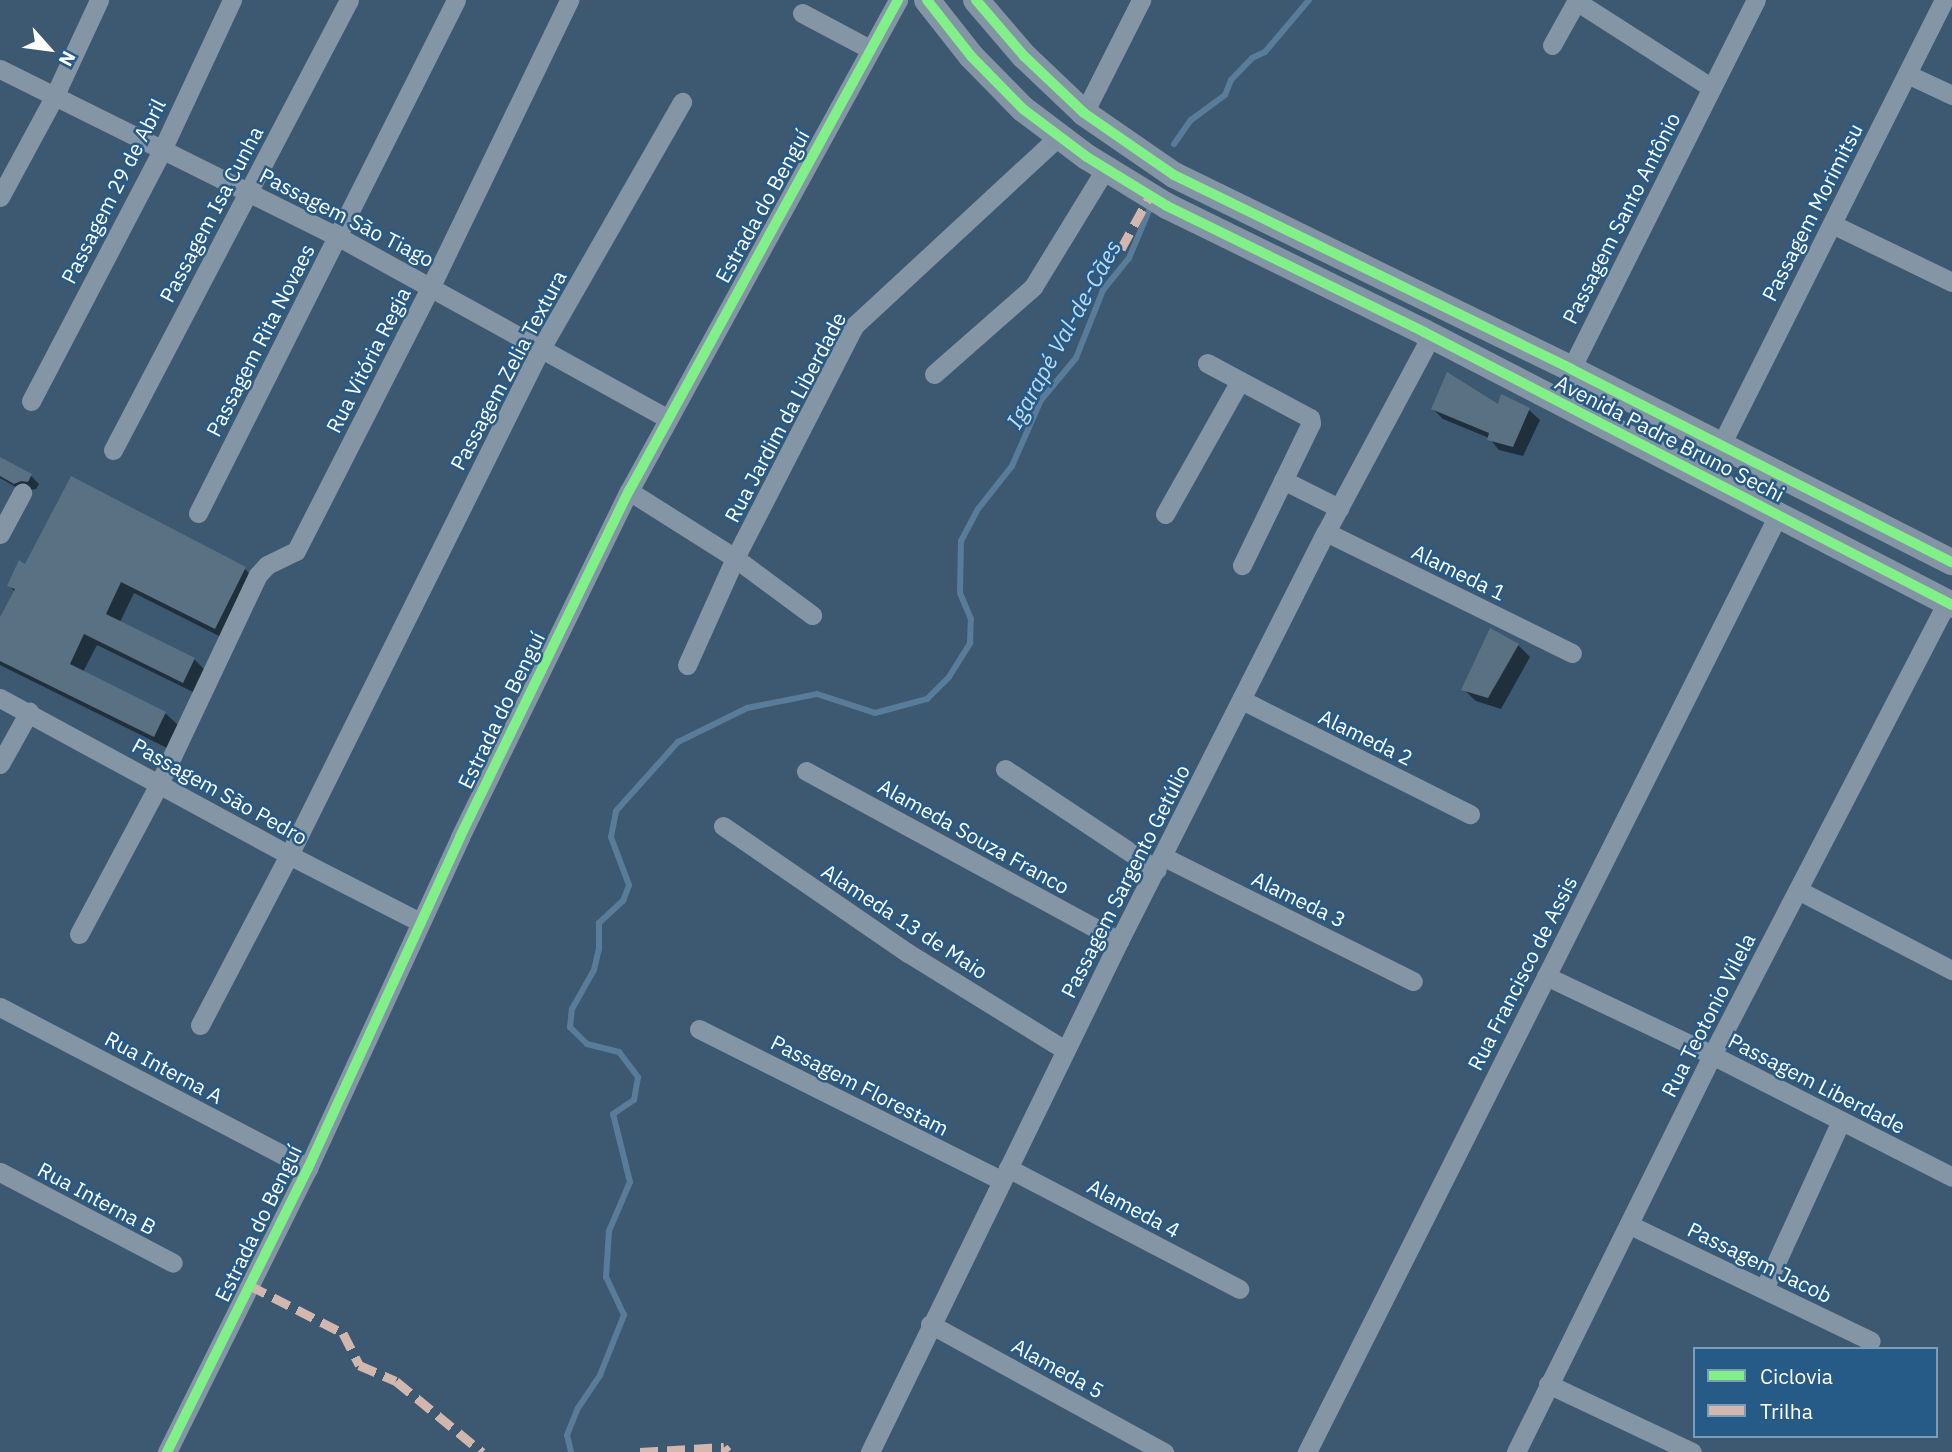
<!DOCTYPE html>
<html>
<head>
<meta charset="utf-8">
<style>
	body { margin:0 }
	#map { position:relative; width:1952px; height:1452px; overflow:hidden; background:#3d5971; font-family:"IBM Plex Sans",sans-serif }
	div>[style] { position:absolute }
	.shadow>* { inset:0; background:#0007 }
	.stream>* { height:6px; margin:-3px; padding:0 3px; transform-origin:3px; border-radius:3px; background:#587c99 }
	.building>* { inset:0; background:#5a7083 }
	.minor>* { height:19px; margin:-9.5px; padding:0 9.5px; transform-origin:9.5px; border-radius:9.5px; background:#8495a6 }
	.major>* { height:26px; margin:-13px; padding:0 13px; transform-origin:13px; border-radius:13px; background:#8395a4 }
	.quiet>* { height:9px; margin-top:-4.5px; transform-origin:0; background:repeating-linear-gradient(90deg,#d1b7ad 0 18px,transparent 0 27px) }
	.cycleway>* { height:10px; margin:-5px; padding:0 5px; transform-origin:5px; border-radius:5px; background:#82f089 }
	span { translate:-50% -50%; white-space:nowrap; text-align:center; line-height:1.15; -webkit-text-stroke:5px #275b87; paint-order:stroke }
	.street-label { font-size:21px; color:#fff }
	.water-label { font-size:23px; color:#bedaf0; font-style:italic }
	.legend { position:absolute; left:1693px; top:1347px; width:245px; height:91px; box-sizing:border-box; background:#275b87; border:2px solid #7d9db7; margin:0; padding:9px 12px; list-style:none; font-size:21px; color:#fff }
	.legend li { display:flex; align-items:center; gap:14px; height:35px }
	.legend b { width:35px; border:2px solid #7d9db7 }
	.north { position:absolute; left:14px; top:14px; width:70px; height:70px; -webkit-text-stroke:5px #275b87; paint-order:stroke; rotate:118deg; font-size:19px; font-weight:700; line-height:28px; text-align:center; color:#fff }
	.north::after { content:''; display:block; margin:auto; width:24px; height:32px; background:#fff; clip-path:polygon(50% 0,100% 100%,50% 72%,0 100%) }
</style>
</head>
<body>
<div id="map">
	<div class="shadow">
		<div style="clip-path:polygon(1499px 407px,1529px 410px,1540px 420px,1523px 456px,1499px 450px,1489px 438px,1443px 419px,1433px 409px)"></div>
		<div style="clip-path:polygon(0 459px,31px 476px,39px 484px,36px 489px,23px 491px,0 478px)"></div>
		<div style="clip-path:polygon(26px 566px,245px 569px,257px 581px,227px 640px,134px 593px,120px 622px,194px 659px,206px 671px,195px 693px,97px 645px,83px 672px,165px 713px,178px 725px,167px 748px,0 665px,0 619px,15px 592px,9px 585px)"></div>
		<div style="clip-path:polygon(1518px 645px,1530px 657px,1501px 709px,1476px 701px,1463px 689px)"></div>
	</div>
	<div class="stream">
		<div style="left:1174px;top:144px;width:29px;rotate:-55deg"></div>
		<div style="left:1191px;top:120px;width:42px;rotate:-36.3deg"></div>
		<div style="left:1225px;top:95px;width:16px;rotate:-68deg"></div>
		<div style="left:1231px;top:80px;width:30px;rotate:-46deg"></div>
		<div style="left:1252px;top:58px;width:14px;rotate:-25deg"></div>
		<div style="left:1265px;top:52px;width:68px;rotate:-49.8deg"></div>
		<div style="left:571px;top:1452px;width:17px;rotate:-103deg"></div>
		<div style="left:567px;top:1435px;width:29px;rotate:-68deg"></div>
		<div style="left:578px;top:1408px;width:40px;rotate:-56deg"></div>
		<div style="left:600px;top:1375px;width:65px;rotate:-68.2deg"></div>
		<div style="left:624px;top:1315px;width:42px;rotate:-115.3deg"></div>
		<div style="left:606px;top:1277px;width:46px;rotate:-86.3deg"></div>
		<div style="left:609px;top:1231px;width:53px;rotate:-66.8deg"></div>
		<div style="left:630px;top:1182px;width:70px;rotate:-104deg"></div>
		<div style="left:613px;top:1114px;width:25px;rotate:-34deg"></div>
		<div style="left:634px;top:1100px;width:23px;rotate:-80deg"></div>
		<div style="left:638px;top:1077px;width:31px;rotate:-127deg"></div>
		<div style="left:619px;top:1052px;width:33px;rotate:-166deg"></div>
		<div style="left:587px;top:1044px;width:24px;rotate:-135deg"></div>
		<div style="left:570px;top:1027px;width:18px;rotate:-84deg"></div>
		<div style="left:572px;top:1009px;width:45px;rotate:-60.6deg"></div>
		<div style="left:594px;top:970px;width:22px;rotate:-77deg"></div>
		<div style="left:599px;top:949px;width:26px;rotate:-90deg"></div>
		<div style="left:599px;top:923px;width:33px;rotate:-43deg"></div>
		<div style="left:623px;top:901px;width:17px;rotate:-69deg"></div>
		<div style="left:629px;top:885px;width:51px;rotate:-110.6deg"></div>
		<div style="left:611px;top:837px;width:26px;rotate:-79deg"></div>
		<div style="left:616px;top:811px;width:93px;rotate:-48.1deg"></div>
		<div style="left:678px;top:742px;width:77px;rotate:-26.2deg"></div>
		<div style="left:747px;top:708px;width:71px;rotate:-11.3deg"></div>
		<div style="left:817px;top:694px;width:61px;rotate:18.1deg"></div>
		<div style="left:875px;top:713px;width:54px;rotate:-15.1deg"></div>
		<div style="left:927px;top:699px;width:31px;rotate:-45deg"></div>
		<div style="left:949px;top:677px;width:40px;rotate:-58deg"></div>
		<div style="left:970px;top:643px;width:24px;rotate:-88deg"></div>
		<div style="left:971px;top:619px;width:28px;rotate:-113deg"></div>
		<div style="left:960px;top:593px;width:52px;rotate:-88.9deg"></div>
		<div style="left:961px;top:541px;width:36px;rotate:-62deg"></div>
		<div style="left:978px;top:509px;width:55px;rotate:-51.7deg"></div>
		<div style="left:1012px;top:466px;width:72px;rotate:-66.3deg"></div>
		<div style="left:1041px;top:400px;width:55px;rotate:-50.2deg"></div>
		<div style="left:1076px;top:358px;width:73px;rotate:-68.3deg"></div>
		<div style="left:1103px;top:290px;width:41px;rotate:-50.9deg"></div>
		<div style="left:1129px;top:258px;width:56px;rotate:-67.1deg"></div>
	</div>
	<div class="building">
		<div style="clip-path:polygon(1447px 372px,1498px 404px,1501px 394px,1530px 408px,1513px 447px,1487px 440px,1489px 433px,1431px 409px)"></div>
		<div style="clip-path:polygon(0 457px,32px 474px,28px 482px,21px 481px,14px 484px,0 476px)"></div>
		<div style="clip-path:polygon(71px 476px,246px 567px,215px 629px,121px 582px,106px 614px,195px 658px,183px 683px,84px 634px,70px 664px,166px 712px,154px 737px,0 661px,0 617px,15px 589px,7px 586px,19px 560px,25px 564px)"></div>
		<div style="clip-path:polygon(1490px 628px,1519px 644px,1488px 698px,1461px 690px)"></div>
	</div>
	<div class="minor">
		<div style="left:1576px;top:1px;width:161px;rotate:32.6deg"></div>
		<div style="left:802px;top:13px;width:77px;rotate:27.9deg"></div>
		<div style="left:1552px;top:45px;width:51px;rotate:-60.9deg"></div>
		<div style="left:0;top:69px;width:376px;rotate:26.4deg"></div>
		<div style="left:337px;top:236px;width:377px;rotate:28.9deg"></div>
		<div style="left:1907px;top:74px;width:50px;rotate:25deg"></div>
		<div style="left:1084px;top:113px;width:127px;rotate:-63.2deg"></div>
		<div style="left:0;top:197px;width:114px;rotate:-61.6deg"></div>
		<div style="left:54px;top:97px;width:107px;rotate:-65.1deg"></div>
		<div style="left:1832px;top:224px;width:133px;rotate:25.8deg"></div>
		<div style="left:1207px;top:363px;width:117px;rotate:28.1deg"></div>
		<div style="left:1310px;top:418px;width:5px;rotate:79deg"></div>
		<div style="left:1311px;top:423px;width:158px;rotate:115.9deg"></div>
		<div style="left:1571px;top:369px;width:413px;rotate:-63.4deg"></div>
		<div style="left:934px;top:374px;width:132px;rotate:-41.3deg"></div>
		<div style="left:1033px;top:287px;width:140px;rotate:-58.5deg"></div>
		<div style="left:31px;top:401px;width:283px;rotate:-62.4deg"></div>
		<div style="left:162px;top:150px;width:166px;rotate:-65deg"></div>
		<div style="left:1721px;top:445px;width:498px;rotate:-63.4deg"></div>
		<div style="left:113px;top:450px;width:508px;rotate:-62.33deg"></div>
		<div style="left:1283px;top:480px;width:63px;rotate:26.6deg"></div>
		<div style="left:629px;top:491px;width:125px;rotate:32.3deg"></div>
		<div style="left:735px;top:558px;width:96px;rotate:36.5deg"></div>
		<div style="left:198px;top:513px;width:574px;rotate:-63.3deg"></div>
		<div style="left:1165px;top:514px;width:153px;rotate:-60.6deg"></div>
		<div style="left:1326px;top:532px;width:274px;rotate:26.2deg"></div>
		<div style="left:0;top:534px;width:47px;rotate:-61.8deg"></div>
		<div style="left:687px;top:665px;width:117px;rotate:-65.8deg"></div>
		<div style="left:735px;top:558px;width:262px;rotate:-62.8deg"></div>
		<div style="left:855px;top:325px;width:278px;rotate:-42.8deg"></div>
		<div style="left:0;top:698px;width:329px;rotate:28.5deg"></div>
		<div style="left:289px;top:855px;width:147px;rotate:27.1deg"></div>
		<div style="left:1242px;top:700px;width:255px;rotate:26.6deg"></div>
		<div style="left:0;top:764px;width:60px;rotate:-60.9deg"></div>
		<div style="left:1005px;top:769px;width:182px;rotate:33.6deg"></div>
		<div style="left:806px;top:771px;width:356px;rotate:28.5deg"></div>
		<div style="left:723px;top:826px;width:224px;rotate:34.5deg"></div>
		<div style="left:908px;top:953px;width:185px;rotate:31.7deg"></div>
		<div style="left:1164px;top:857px;width:278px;rotate:26.5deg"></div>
		<div style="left:1798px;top:890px;width:174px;rotate:27.5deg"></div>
		<div style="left:79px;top:934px;width:170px;rotate:-61.9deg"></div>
		<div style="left:159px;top:784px;width:231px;rotate:-64.7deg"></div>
		<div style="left:258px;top:575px;width:13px;rotate:-48deg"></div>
		<div style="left:267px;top:565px;width:32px;rotate:-26deg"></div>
		<div style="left:296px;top:551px;width:297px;rotate:-63deg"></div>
		<div style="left:431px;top:286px;width:318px;rotate:-64.2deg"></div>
		<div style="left:1546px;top:976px;width:184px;rotate:25.4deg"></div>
		<div style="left:1712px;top:1055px;width:269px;rotate:26.9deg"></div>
		<div style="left:0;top:1007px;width:348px;rotate:27.6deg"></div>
		<div style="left:200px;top:1025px;width:192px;rotate:-62.4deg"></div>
		<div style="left:289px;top:855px;width:564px;rotate:-63.57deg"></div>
		<div style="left:540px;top:350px;width:286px;rotate:-60.2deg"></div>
		<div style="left:699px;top:1029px;width:338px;rotate:26.6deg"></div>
		<div style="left:1008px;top:1168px;width:261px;rotate:27.6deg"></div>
		<div style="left:0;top:1172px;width:195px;rotate:27.7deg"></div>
		<div style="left:1630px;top:1225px;width:267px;rotate:25.7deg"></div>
		<div style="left:1764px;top:1289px;width:185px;rotate:-65.4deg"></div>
		<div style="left:930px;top:1324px;width:267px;rotate:28.7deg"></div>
		<div style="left:1548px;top:1384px;width:159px;rotate:25.3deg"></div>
		<div style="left:167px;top:1452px;width:317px;rotate:-63.6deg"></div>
		<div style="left:308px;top:1168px;width:364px;rotate:-65.3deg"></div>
		<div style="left:460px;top:837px;width:385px;rotate:-64deg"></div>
		<div style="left:629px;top:491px;width:560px;rotate:-61.28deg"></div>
		<div style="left:870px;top:1452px;width:568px;rotate:-64.02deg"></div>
		<div style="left:1119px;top:941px;width:458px;rotate:-63.2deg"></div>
		<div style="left:1326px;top:532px;width:222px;rotate:-61.8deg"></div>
		<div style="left:1307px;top:1452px;width:1049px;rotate:-63.31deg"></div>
		<div style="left:1516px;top:1452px;width:443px;rotate:-63.7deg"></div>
		<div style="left:1712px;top:1055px;width:510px;rotate:-62.58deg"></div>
	</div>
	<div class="major">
		<div style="left:927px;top:0;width:71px;rotate:51.8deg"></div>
		<div style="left:971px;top:56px;width:74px;rotate:45.5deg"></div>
		<div style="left:1023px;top:109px;width:80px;rotate:36.9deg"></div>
		<div style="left:1087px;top:157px;width:94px;rotate:31.5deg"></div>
		<div style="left:1167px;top:206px;width:286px;rotate:26.1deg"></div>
		<div style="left:1424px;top:332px;width:594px;rotate:27.34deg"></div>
		<div style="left:976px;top:0;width:74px;rotate:49.4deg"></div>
		<div style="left:1024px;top:56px;width:83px;rotate:43.5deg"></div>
		<div style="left:1084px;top:113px;width:109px;rotate:34.6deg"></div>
		<div style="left:1174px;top:175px;width:442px;rotate:26deg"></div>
		<div style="left:1571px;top:369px;width:427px;rotate:26.9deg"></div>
	</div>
	<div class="quiet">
		<div style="left:1121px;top:249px;width:63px;rotate:-61.4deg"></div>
		<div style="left:249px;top:1285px;width:106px;rotate:27.1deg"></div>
		<div style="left:343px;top:1333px;width:36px;rotate:63deg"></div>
		<div style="left:359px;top:1365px;width:40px;rotate:23.4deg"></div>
		<div style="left:396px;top:1381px;width:112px;rotate:39.5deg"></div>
		<div style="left:640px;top:1452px;width:84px;rotate:-3.4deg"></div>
		<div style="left:724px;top:1447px;width:6px;rotate:51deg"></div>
	</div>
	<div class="cycleway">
		<div style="left:927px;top:0;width:71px;rotate:51.8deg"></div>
		<div style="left:971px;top:56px;width:74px;rotate:45.5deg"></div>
		<div style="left:1023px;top:109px;width:80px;rotate:36.9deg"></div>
		<div style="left:1087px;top:157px;width:94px;rotate:31.5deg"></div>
		<div style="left:1167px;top:206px;width:286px;rotate:26.1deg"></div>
		<div style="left:1424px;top:332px;width:594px;rotate:27.34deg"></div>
		<div style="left:976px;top:0;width:74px;rotate:49.4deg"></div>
		<div style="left:1024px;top:56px;width:83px;rotate:43.5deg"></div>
		<div style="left:1084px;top:113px;width:109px;rotate:34.6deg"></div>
		<div style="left:1174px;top:175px;width:442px;rotate:26deg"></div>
		<div style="left:1571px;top:369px;width:427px;rotate:26.9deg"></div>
		<div style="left:167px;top:1452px;width:317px;rotate:-63.6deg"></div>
		<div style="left:308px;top:1168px;width:364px;rotate:-65.3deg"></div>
		<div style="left:460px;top:837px;width:385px;rotate:-64deg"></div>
		<div style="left:629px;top:491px;width:560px;rotate:-61.28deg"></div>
	</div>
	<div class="street-label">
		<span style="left:113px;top:191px;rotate:-63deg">Passagem 29 de Abril</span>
		<span style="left:762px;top:206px;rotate:-61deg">Estrada do Benguí</span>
		<span style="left:1812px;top:212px;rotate:-63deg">Passagem Morimitsu</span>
		<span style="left:211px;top:214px;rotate:-62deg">Passagem Isa Cunha</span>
		<span style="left:347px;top:217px;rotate:27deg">Passagem São Tiago</span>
		<span style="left:1621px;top:218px;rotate:-63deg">Passagem Santo Antônio</span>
		<span style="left:260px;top:340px;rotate:-63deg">Passagem Rita Novaes</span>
		<span style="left:368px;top:360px;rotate:-63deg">Rua Vitória Regia</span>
		<span style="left:508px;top:370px;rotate:-62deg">Passagem Zelia Textura</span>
		<span style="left:785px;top:417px;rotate:-62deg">Rua Jardim da Liberdade</span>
		<span style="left:1670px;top:438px;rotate:27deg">Avenida Padre Bruno Sechi</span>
		<span style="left:1459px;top:572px;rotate:26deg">Alameda 1</span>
		<span style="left:501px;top:710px;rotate:-64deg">Estrada do Benguí</span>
		<span style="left:1366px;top:737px;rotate:26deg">Alameda 2</span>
		<span style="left:220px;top:791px;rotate:29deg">Passagem São Pedro</span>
		<span style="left:974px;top:836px;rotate:29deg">Alameda Souza Franco</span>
		<span style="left:1125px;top:881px;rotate:-63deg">Passagem Sargento Getúlio</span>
		<span style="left:1299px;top:899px;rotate:26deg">Alameda 3</span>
		<span style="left:905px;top:921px;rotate:33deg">Alameda 13 de Maio</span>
		<span style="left:1522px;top:973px;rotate:-63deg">Rua Francisco de Assis</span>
		<span style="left:1708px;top:1015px;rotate:-63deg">Rua Teotonio Vilela</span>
		<span style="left:164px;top:1067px;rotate:28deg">Rua Interna A</span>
		<span style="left:1817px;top:1083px;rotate:27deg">Passagem Liberdade</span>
		<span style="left:860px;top:1085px;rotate:27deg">Passagem Florestam</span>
		<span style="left:97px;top:1198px;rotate:28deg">Rua Interna B</span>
		<span style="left:1134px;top:1208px;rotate:28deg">Alameda 4</span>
		<span style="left:258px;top:1223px;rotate:-64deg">Estrada do Benguí</span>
		<span style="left:1760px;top:1262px;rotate:26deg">Passagem Jacob</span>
		<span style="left:1058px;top:1368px;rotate:29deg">Alameda 5</span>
	</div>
	<div class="water-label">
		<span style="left:1063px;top:334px;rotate:-61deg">Igarapé Val-de-Cães</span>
	</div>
	<ul class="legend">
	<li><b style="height:9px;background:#82f089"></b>Ciclovia</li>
	<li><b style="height:9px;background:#d1b7ad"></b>Trilha</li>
	</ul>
	<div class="north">N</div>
</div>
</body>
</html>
